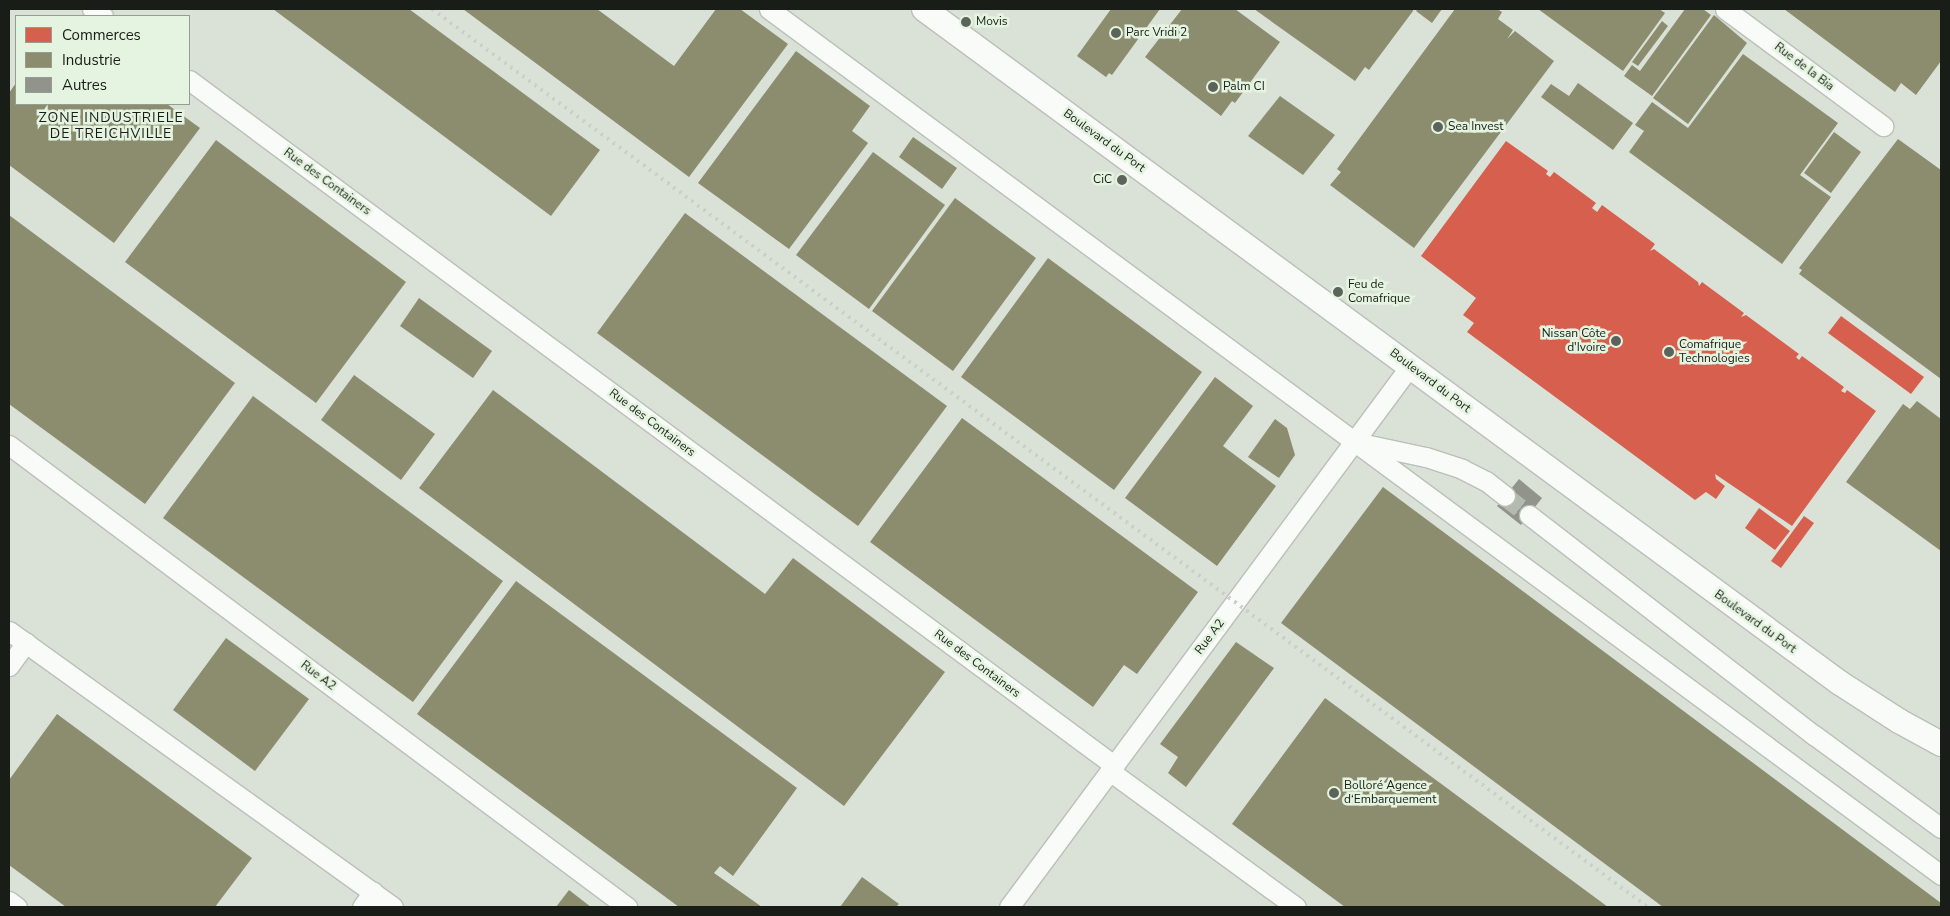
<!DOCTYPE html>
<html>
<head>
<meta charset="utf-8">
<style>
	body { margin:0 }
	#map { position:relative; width:1950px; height:916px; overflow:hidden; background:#dae2d8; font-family:"Nunito Sans",sans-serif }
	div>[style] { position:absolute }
	.shops>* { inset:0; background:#d6604d }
	.industry>* { inset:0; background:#8c8c6e }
	.building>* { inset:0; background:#90948b }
	.minor-tunnel>* { height:19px; margin-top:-9.5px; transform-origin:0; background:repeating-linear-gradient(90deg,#b3bbb1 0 19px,transparent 0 28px) }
	.roads { filter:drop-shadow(1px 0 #bac0b8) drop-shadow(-1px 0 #bac0b8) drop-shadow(0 1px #bac0b8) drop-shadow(0 -1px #bac0b8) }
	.minor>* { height:19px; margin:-9.5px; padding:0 9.5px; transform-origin:9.5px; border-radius:9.5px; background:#f9fbf9 }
	.major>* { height:24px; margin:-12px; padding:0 12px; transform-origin:12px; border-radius:12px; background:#f9fbf9 }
	.rail>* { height:4px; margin-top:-2px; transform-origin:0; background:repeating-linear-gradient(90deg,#cccecc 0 2.5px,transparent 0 7.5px) }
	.dots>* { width:14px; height:14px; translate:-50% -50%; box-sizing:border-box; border:2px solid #e5f4e0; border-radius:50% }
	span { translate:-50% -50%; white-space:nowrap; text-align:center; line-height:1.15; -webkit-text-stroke:5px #e5f4e0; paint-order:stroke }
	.poi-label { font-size:12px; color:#181e17 }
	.left { translate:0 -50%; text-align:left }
	.right { translate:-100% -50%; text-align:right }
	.street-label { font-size:12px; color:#181e17 }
	.neighbourhood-label { font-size:14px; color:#181e17; letter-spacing:1px }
	.frame { position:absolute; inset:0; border:10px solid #181e17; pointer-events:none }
	.legend { position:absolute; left:15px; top:15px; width:175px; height:90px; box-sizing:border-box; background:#e5f4e0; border:1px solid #939e90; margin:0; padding:6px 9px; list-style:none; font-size:15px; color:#181e17 }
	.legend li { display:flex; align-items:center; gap:10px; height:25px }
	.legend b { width:25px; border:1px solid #939e90 }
</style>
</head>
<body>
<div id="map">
	<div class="shops">
		<div style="clip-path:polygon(1506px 141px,1548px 171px,1546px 174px,1550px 177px,1554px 172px,1596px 203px,1592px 208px,1597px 212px,1602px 205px,1655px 244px,1650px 251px,1654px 249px,1698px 282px,1699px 286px,1702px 282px,1744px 313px,1741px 317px,1746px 315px,1799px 354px,1796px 357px,1799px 360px,1802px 356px,1844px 387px,1841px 391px,1845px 393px,1847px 390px,1876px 411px,1792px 526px,1715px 474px,1716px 479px,1725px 486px,1716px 499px,1706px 492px,1695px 500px,1467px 332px,1474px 323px,1463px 315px,1476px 298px,1421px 256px)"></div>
		<div style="clip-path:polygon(1841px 316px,1924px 377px,1911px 394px,1828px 333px)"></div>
		<div style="clip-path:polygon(1759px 508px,1790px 531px,1775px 550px,1745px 528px)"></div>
		<div style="clip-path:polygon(1804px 516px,1814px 523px,1781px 568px,1771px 561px)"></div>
	</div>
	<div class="industry">
		<div style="clip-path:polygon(273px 9px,409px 9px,600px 150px,551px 216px)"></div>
		<div style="clip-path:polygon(463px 9px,597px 9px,674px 66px,716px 9px,740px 9px,788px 44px,689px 177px)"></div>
		<div style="clip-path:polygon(1111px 9px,1160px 9px,1112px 75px,1109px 73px,1106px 77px,1077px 56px)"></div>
		<div style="clip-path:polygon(1182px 9px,1235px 9px,1280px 42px,1235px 103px,1232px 101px,1221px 116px,1145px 57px)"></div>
		<div style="clip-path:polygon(1254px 9px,1413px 9px,1413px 11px,1369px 70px,1365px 67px,1355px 81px)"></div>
		<div style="clip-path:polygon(1418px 9px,1447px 9px,1442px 9px,1432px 23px,1416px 11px)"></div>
		<div style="clip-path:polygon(1455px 9px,1497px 9px,1502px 12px,1498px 19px,1513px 30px,1507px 39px,1515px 31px,1554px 61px,1414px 248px,1330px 185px,1341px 172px,1337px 169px)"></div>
		<div style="clip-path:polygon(1538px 9px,1659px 9px,1665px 13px,1623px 71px)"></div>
		<div style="clip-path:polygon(1685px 9px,1703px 9px,1711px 15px,1652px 96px,1624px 76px,1632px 65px,1640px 71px)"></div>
		<div style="clip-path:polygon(1784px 9px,1941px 9px,1941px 61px,1916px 95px,1901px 83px,1895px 92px)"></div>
		<div style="clip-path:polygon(1714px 15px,1747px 43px,1688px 124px,1653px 98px)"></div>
		<div style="clip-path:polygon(1662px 21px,1668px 26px,1638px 66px,1632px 62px)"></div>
		<div style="clip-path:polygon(796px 51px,870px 106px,852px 131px,868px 143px,789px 249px,698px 183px)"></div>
		<div style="clip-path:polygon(1743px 54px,1838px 123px,1800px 175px,1831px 197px,1782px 264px,1629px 152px,1644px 131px,1635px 125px,1652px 102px,1688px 128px)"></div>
		<div style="clip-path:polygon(16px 83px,16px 104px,167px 104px,200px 128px,114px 243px,9px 165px,9px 93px)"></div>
		<div style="clip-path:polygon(1578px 83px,1633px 123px,1613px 150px,1541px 97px,1551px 84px,1569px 96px)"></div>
		<div style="clip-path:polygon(1280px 96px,1335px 135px,1303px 175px,1248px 136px)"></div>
		<div style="clip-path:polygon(1834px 132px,1861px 152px,1831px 193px,1804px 173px)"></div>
		<div style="clip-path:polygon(913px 137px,957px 168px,942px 189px,899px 157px)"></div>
		<div style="clip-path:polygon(1898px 139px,1941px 170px,1941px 379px,1799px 274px,1802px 270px,1799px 268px)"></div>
		<div style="clip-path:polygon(216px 140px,406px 282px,316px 403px,125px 262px)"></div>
		<div style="clip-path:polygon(873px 152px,945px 205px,869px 309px,796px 255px)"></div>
		<div style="clip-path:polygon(955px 198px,1036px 258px,953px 371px,872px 311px)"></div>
		<div style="clip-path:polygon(685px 213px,947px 406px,858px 526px,597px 333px)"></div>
		<div style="clip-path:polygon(9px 215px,235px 383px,145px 504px,9px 404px)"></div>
		<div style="clip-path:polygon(1048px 258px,1202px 372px,1114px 490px,961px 377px)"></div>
		<div style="clip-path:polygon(419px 298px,492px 351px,473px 378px,400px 326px)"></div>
		<div style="clip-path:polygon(354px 375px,435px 434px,401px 480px,321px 420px)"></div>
		<div style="clip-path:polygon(1215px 377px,1253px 406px,1223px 446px,1276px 486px,1217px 566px,1125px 498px)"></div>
		<div style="clip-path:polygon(493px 390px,765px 594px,793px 558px,945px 672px,844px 806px,419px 488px)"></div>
		<div style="clip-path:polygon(253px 396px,503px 581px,413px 702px,163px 518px)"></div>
		<div style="clip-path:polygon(1917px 401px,1941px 419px,1941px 551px,1846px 482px,1903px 404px,1910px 409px)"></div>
		<div style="clip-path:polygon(962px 418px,1198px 592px,1137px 674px,1124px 665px,1093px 707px,870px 542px)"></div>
		<div style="clip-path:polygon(1275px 419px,1287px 428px,1295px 455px,1279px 478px,1248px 457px)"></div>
		<div style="clip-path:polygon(1383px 487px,1941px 903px,1941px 907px,1663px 907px,1281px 623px)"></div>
		<div style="clip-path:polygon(516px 581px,797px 788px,733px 876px,720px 866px,714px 873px,762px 907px,679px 907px,417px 714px)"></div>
		<div style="clip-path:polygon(226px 638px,309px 699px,255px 771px,173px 710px)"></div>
		<div style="clip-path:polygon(1236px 642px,1274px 668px,1186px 787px,1168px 773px,1178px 757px,1160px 744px)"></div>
		<div style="clip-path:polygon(1325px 698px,1524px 845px,1608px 907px,1345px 907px,1232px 824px)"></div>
		<div style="clip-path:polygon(57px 714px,252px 858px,215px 907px,66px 907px,9px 865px,9px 780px)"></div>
		<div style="clip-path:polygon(862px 877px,899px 904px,896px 907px,840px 907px)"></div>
		<div style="clip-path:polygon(569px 890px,591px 907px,556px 907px)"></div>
	</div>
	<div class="building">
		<div style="clip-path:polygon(1519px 479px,1542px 498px,1521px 525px,1497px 506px)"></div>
	</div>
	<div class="minor-tunnel">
		<div style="left:1505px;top:496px;width:31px;rotate:38deg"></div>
	</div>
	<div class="roads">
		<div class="minor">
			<div style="left:92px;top:9px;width:13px;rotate:32deg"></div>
			<div style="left:769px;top:9px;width:1457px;rotate:36.46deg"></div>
			<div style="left:1725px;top:9px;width:197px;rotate:36.5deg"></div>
			<div style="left:189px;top:80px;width:1152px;rotate:36.53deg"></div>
			<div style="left:1360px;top:443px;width:67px;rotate:12deg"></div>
			<div style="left:1426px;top:457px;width:38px;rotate:18deg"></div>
			<div style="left:1462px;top:469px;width:27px;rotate:27deg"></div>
			<div style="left:1486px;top:481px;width:24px;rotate:38deg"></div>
			<div style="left:9px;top:445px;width:772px;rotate:36.78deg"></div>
			<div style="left:1529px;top:515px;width:360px;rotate:37.7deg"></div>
			<div style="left:1814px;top:735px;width:157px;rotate:36.2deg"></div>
			<div style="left:9px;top:631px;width:473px;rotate:35.7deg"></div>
			<div style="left:9px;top:666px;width:29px;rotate:-54deg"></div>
			<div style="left:1111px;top:772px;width:229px;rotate:36.1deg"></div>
			<div style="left:9px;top:901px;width:10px;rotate:37deg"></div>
			<div style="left:362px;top:907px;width:19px;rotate:-54deg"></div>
			<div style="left:1009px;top:907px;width:673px;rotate:-53.45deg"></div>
		</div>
		<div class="major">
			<div style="left:924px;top:9px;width:1137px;rotate:36.35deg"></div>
			<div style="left:1840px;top:683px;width:70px;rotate:32.8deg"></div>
			<div style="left:1899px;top:721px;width:48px;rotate:28.7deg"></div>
		</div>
	</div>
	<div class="rail">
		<div style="left:432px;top:9px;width:1512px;rotate:36.45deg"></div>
	</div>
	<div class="dots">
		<div style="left:966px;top:22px;background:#5c635b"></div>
		<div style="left:1116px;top:33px;background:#5c635b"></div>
		<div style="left:1213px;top:87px;background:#5c635b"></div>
		<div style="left:1438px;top:127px;background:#5c635b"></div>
		<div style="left:1122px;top:180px;background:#5c635b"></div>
		<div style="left:1338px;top:292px;background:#5c635b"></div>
		<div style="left:1616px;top:341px;background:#5c635b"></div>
		<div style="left:1669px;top:352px;background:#5c635b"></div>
		<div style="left:1334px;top:793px;background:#5c635b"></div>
	</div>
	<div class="poi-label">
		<span class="left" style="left:976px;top:22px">Movis</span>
		<span class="left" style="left:1126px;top:33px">Parc Vridi 2</span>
		<span class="left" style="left:1223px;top:87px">Palm CI</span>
		<span class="left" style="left:1448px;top:127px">Sea Invest</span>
		<span class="right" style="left:1112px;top:180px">CiC</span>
		<span class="left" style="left:1348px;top:292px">Feu de<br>Comafrique</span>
		<span class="right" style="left:1606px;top:341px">Nissan Côte<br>d'Ivoire</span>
		<span class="left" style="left:1679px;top:352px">Comafrique<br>Technologies</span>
		<span class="left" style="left:1344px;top:793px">Bolloré Agence<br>d‘Embarquement</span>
	</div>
	<div class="street-label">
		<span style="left:1804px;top:67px;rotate:37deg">Rue de la Bia</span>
		<span style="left:1104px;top:141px;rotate:36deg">Boulevard du Port</span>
		<span style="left:327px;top:182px;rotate:36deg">Rue des Containers</span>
		<span style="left:1430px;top:381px;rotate:37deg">Boulevard du Port</span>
		<span style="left:652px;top:423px;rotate:37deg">Rue des Containers</span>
		<span style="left:1755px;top:622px;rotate:36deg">Boulevard du Port</span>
		<span style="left:1210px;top:637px;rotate:-53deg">Rue A2</span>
		<span style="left:977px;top:664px;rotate:37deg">Rue des Containers</span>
		<span style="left:318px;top:676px;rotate:37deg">Rue A2</span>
	</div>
	<div class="neighbourhood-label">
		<span style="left:111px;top:126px">ZONE INDUSTRIELE<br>DE TREICHVILLE</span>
	</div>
	<div class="frame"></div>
	<ul class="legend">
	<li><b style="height:14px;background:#d6604d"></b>Commerces</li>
	<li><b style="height:14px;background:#8c8c6e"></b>Industrie</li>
	<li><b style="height:14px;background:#90948b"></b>Autres</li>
	</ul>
</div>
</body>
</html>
